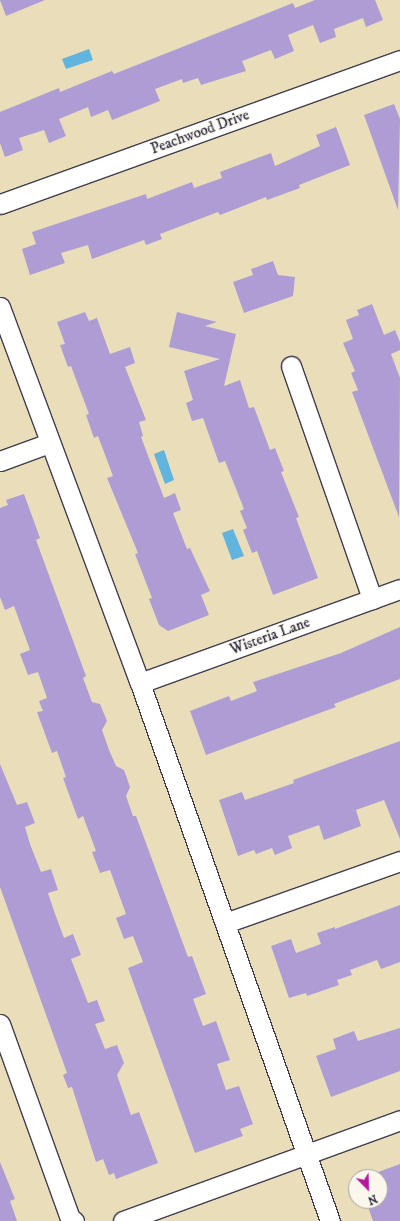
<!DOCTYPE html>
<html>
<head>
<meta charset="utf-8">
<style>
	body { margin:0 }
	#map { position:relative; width:400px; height:1221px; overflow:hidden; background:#eaddba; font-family:"IM FELL DW Pica",serif }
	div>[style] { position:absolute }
	.water>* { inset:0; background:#61b4dd }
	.building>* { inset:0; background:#ae9dd4 }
	.roads { filter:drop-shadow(1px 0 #403e4e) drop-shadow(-1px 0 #403e4e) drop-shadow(0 1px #403e4e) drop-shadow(0 -1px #403e4e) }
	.minor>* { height:19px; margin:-9.5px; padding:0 9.5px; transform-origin:9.5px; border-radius:9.5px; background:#fff }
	span { translate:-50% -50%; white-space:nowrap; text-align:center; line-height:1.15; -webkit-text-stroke:3px #fbf7ec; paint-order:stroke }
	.street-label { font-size:15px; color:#22223b }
	.north { position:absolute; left:348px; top:1169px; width:40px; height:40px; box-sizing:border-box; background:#fbf7ec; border:1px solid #a4a2a5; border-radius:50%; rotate:157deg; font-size:11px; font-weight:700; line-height:16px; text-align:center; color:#22223b }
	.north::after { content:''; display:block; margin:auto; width:14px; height:18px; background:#b5179e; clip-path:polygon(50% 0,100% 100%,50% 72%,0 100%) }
</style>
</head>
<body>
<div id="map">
	<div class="water">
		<div style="clip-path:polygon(89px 49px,93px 60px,66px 69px,62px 59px)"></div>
		<div style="clip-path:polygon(164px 450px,174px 480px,165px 484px,154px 454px)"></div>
		<div style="clip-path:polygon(233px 529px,244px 556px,232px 560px,222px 533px)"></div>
	</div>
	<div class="building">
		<div style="clip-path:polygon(0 0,45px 0,6px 16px)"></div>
		<div style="clip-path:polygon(315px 0,375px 0,383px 20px,366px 27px,363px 18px,334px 29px,336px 37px,320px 43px,313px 25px,288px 35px,294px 51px,275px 59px,271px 50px,242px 61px,246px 71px,201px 85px,198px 78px,183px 83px,182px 79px,155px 89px,160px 101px,112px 120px,108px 110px,91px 117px,88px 107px,59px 119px,66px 136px,49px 143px,44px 130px,19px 138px,23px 150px,5px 157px,0 143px,0 112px,59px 88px,60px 92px,112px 71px,114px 74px,293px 3px,295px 8px)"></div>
		<div style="clip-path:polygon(394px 104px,400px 119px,398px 210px,364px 115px)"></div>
		<div style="clip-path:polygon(336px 127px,350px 165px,299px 185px,300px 188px,267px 200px,266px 197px,220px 215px,218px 212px,160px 234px,162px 239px,146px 245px,144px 240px,92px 259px,88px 245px,61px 253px,65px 263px,30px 275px,22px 249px,36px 244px,32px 232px,146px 194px,147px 199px,192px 182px,194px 188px,222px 178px,220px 172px,271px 153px,275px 166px,320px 146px,316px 135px)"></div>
		<div style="clip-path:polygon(273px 261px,278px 275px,295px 277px,293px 296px,244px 313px,233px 282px,253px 275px,251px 269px)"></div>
		<div style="clip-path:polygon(372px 304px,384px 335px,395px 330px,400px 342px,400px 350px,391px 354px,400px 378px,399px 517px,352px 392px,358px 390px,351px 373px,355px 371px,343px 343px,353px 339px,346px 320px,359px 315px,357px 310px)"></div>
		<div style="clip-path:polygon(85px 312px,89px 321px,97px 318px,110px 354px,130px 347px,135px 363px,125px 367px,146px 420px,139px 422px,143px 436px,141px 437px,164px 498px,175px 493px,181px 510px,173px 513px,187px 549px,190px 548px,210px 591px,201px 595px,209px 615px,168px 631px,159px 625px,149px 599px,152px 598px,135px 554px,138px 553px,107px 478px,113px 476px,98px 436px,94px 438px,86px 415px,89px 414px,71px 366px,68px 367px,60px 345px,65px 344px,57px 322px)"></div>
		<div style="clip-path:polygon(177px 312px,217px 322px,205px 326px,236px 334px,224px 386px,240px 380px,249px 408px,254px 407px,270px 450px,275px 448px,284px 471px,281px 472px,299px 517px,296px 518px,318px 578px,273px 595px,257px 551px,252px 553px,243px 530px,247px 528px,240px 511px,244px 509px,225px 461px,219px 463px,203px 418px,192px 421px,186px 403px,193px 400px,184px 371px,220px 359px,169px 347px)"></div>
		<div style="clip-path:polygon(24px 494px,40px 538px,36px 540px,86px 676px,83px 678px,92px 702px,100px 704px,107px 721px,102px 730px,109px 750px,116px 766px,124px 770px,130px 787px,126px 796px,133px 816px,136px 816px,188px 957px,192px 956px,206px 994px,193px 999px,203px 1026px,216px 1021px,230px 1060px,217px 1064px,226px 1090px,239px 1086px,253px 1124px,240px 1129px,243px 1136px,195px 1153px,128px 968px,143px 962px,133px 936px,124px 939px,116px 918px,126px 914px,110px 870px,100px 873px,92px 852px,96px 851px,83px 816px,78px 819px,63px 778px,66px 777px,57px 751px,52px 753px,37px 712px,43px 711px,39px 701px,47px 698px,38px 672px,28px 675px,20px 654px,30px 650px,14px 606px,5px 610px,0 597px,0 508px,8px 505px,6px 500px)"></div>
		<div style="clip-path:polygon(400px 627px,400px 679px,334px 704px,336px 707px,206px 755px,190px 711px,229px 696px,231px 701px,257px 691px,253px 682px,341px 653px)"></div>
		<div style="clip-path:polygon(400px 741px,400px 839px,384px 800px,356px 810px,361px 826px,324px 840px,319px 825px,288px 836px,292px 848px,275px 855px,272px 848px,256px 854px,254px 850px,238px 856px,219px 800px,242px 792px,245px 800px,294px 783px,293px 780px)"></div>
		<div style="clip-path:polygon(0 764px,17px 805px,27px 802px,35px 823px,25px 827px,30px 844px,41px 872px,51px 869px,58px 890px,48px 893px,54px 911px,64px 938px,73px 934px,81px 955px,71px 959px,88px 1003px,97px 1000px,105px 1021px,95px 1024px,105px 1049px,117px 1045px,124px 1063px,117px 1075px,131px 1115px,139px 1112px,158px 1163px,116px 1179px,114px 1173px,109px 1175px,103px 1159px,96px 1162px,72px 1087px,68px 1088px,63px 1075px,67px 1073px,0 887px)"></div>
		<div style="clip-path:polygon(400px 905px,400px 962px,381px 969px,377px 960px,350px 970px,352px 975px,337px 980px,339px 985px,307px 996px,306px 993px,289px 998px,271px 946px,291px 939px,296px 953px,321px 944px,317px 933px,335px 927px,335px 929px)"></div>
		<div style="clip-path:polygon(400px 1028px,400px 1071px,331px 1097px,316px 1056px,336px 1049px,333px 1039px,354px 1031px,358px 1041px)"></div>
		<div style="clip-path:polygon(0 1162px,15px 1199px,10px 1201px,17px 1221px,0 1221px)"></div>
		<div style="clip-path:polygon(400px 1164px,400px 1221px,373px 1221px,366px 1201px,380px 1201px,380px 1177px,365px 1177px)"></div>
	</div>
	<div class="roads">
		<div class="minor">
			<div style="left:0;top:204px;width:425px;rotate:-19.8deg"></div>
			<div style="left:0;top:307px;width:401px;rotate:69.6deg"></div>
			<div style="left:140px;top:683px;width:571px;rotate:70.55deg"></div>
			<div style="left:291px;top:366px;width:247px;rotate:70.8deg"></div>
			<div style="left:0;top:461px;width:52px;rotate:-20.2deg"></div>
			<div style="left:140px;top:683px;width:276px;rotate:-19.9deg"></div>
			<div style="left:225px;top:923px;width:186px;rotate:-19.5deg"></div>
			<div style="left:0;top:1024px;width:206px;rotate:70.2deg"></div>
			<div style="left:70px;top:1218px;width:5px;rotate:37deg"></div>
			<div style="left:123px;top:1221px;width:295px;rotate:-20deg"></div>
		</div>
	</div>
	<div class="street-label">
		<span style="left:200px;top:132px;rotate:-20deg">Peachwood Drive</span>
		<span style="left:270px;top:636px;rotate:-20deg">Wisteria Lane</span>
	</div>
	<div class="north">N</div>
</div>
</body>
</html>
